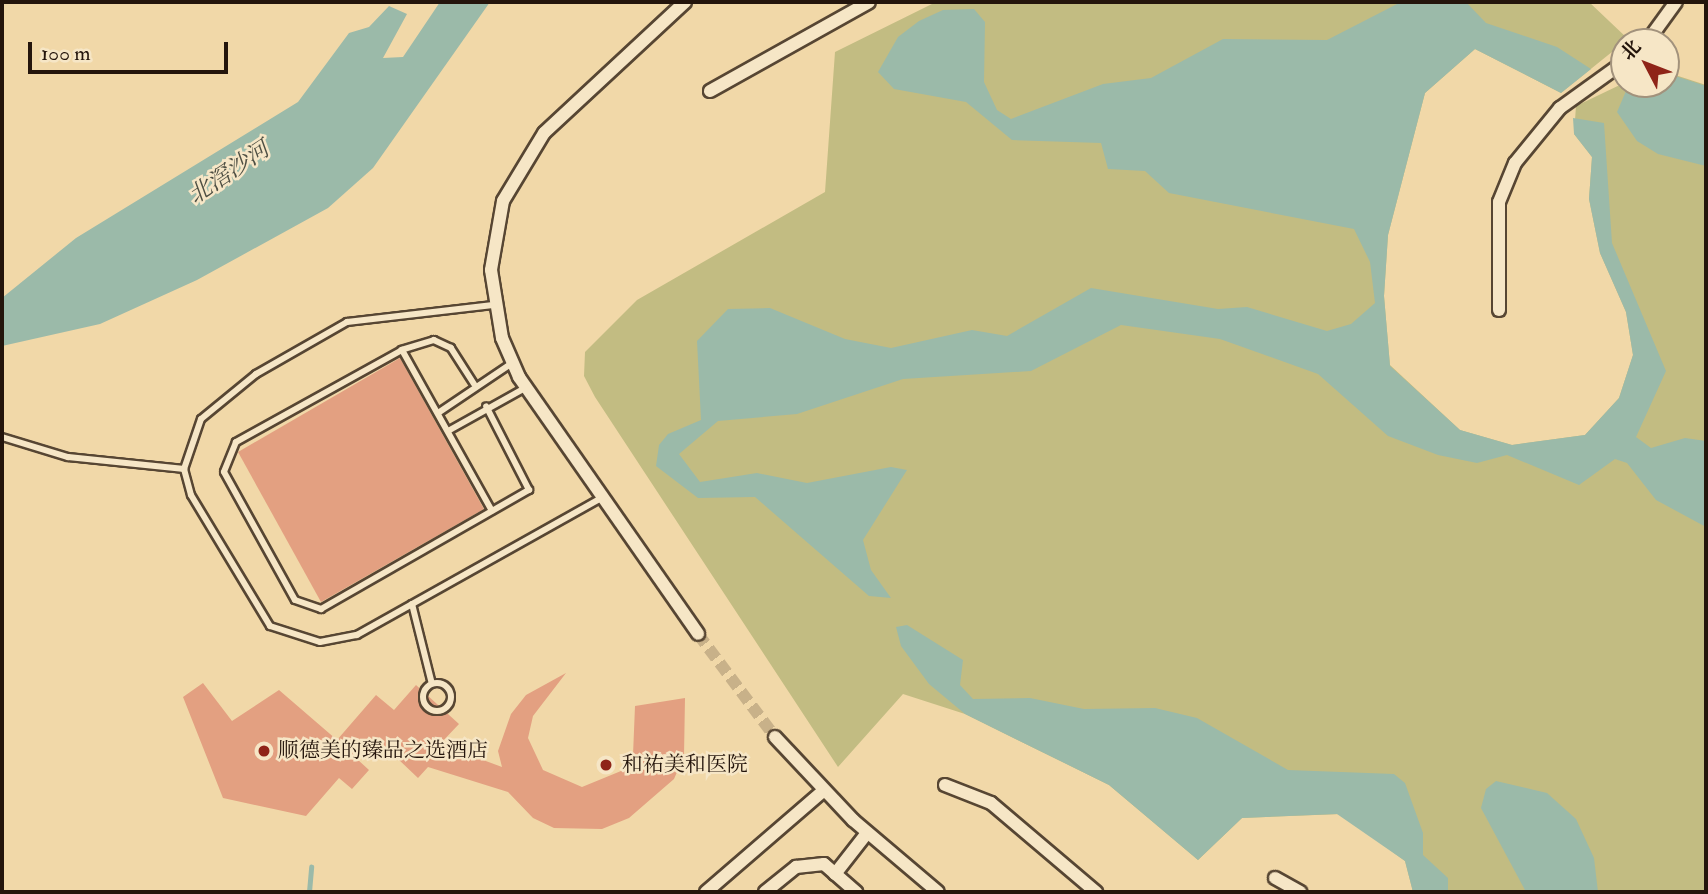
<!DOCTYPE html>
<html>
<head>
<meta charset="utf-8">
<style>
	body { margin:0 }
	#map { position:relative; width:1708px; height:894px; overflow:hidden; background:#f1d8a8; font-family:"IM FELL Double Pica","Noto Serif SC",serif }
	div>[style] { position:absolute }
	.green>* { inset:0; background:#c2bc82 }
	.water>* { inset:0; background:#9bbaa9 }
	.stream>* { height:4.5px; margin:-2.25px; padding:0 2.25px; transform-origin:2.25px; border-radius:2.25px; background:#9bbaa9 }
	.building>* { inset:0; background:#e3a081 }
	.minor-tunnel>* { height:12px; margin-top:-6px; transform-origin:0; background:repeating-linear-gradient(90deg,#c8b189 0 12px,transparent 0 18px) }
	.roads { filter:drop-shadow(2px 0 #574633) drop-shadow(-2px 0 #574633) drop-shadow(0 2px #574633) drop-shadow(0 -2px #574633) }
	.service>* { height:6px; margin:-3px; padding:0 3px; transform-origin:3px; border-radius:3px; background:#f6e6c6 }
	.service>.ring { margin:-3px; padding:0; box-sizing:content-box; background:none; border:6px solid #f6e6c6; border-radius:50% }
	.minor>* { height:12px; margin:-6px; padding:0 6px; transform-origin:6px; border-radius:6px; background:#f6e6c6 }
	.dots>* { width:19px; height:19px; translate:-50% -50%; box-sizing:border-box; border:4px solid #f6e6c6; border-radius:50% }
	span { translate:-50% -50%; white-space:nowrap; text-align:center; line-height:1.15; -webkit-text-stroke:5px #f6e6c6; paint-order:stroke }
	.poi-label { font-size:21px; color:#24150c }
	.left { translate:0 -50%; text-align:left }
	.water-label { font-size:23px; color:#4e4f43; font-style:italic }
	.frame { position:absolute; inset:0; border:4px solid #24150c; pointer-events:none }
	.north { position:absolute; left:1610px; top:28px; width:70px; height:70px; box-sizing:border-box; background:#f6e6c6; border:2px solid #a2927c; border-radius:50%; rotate:312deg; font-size:19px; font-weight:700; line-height:28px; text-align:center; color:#24150c }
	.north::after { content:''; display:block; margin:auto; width:24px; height:32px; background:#8f2418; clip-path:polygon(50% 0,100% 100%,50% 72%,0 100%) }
	.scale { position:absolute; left:28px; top:42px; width:200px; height:32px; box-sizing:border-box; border:4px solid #24150c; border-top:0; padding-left:9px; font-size:21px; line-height:24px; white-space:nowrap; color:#24150c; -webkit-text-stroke:5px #f6e6c6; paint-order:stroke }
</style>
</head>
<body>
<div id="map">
	<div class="green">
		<div style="clip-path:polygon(936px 2px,1589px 2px,1628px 39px,1561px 93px,1475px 49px,1425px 93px,1388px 235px,1384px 296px,1390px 365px,1460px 430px,1512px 445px,1585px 435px,1619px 398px,1633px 355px,1626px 312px,1600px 253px,1589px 199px,1592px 157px,1574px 134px,1576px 106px,1624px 83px,1666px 84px,1669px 73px,1706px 85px,1706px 892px,1413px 892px,1405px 861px,1341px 814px,1242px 818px,1198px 860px,1109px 785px,965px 714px,903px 694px,838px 767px,595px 397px,584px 376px,585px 352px,637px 300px,825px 192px,835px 52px)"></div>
	</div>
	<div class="water">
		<div style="clip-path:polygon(440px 2px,490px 2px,373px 168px,328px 208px,197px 280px,100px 324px,2px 346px,2px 298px,76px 238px,298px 102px,349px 33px,369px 27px,389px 6px,407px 14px,383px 58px,403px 57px)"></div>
		<div style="clip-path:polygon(1401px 2px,1466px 2px,1486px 23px,1557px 47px,1591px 69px,1561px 93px,1475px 49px,1425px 93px,1388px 235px,1384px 296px,1390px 366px,1460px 430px,1512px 445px,1585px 435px,1619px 398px,1633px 355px,1626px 312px,1600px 253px,1589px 199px,1592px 157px,1574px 134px,1573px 118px,1604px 123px,1612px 243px,1666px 371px,1636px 437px,1651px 448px,1685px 438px,1706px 441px,1706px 527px,1656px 500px,1627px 463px,1615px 459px,1579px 485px,1507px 455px,1477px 463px,1438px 455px,1388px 436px,1318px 374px,1220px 339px,1121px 325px,1031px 371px,903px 379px,797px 414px,718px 421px,679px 454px,700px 482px,757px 473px,807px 483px,891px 467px,907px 470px,863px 540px,871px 570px,891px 598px,869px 596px,755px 497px,698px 498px,656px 466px,659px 445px,668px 434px,701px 420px,697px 341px,728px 309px,770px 308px,845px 339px,891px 348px,972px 330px,1007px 336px,1091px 288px,1218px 309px,1247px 307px,1327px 331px,1351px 324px,1375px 303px,1370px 262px,1354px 229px,1169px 193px,1145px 171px,1108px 169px,1101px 143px,1012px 140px,966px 102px,894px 89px,878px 72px,898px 37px,919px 21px,943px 10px,974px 9px,985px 22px,984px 82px,997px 110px,1011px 119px,1103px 84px,1151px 78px,1223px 39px,1327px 40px)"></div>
		<div style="clip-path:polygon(1666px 73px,1706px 86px,1706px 166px,1658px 154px,1637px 141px,1617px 112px,1629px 84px,1666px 84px)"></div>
		<div style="clip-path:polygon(907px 625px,963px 660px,960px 685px,973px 699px,1030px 698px,1084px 709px,1155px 708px,1197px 718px,1288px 770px,1394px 774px,1405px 783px,1423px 833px,1423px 855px,1448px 878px,1448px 892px,1413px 892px,1405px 861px,1337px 814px,1242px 818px,1198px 860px,1109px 785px,965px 714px,929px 684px,901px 646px,896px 627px)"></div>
		<div style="clip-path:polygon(1496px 781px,1547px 793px,1576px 819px,1594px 858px,1598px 892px,1526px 892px,1481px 808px,1486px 789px)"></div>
	</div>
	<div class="stream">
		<div style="left:309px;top:892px;width:25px;rotate:-85deg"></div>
	</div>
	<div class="building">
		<div style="clip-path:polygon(400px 358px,484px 509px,321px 602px,238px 452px)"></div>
		<div style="clip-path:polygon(566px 673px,533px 716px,528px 738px,543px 770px,582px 787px,621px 771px,633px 755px,635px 706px,685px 698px,684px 756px,674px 779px,629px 818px,602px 829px,554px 828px,533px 818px,508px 792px,428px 767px,418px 778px,377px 739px,357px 759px,369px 770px,352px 789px,339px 778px,306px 816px,223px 798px,183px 697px,203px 683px,232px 721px,279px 690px,337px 740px,376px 695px,394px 710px,416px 685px,459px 724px,440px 744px,502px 767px,498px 751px,511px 714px,526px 695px)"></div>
	</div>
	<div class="minor-tunnel">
		<div style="left:698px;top:634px;width:129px;rotate:53.2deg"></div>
	</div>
	<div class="roads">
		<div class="service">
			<div style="left:493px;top:305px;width:147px;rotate:173.4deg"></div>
			<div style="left:347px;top:322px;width:105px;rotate:150.3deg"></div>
			<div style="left:256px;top:374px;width:71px;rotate:140.7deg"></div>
			<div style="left:201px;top:419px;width:53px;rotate:108.8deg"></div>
			<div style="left:184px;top:469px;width:27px;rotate:75deg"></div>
			<div style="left:191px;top:495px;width:153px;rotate:58.9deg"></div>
			<div style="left:270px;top:626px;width:52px;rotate:17.7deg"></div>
			<div style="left:320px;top:642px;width:38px;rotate:-11deg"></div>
			<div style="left:357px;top:635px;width:282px;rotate:-29.3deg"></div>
			<div style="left:402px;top:350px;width:184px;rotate:60.8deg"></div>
			<div style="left:474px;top:384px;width:43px;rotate:-122.6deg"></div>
			<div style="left:451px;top:348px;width:19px;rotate:-155deg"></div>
			<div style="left:434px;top:340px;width:34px;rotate:163deg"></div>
			<div style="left:402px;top:350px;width:190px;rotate:151deg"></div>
			<div style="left:236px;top:442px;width:32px;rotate:112deg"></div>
			<div style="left:224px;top:472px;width:146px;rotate:61deg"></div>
			<div style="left:295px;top:600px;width:28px;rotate:19deg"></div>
			<div style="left:321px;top:609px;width:240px;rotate:-29.8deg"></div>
			<div style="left:529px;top:490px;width:94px;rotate:-117.1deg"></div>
			<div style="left:438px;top:413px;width:89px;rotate:-34deg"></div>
			<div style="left:448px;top:431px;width:88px;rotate:-29.2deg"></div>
			<div style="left:2px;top:437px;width:69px;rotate:16.9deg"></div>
			<div style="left:68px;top:457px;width:117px;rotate:5.9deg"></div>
			<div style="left:412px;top:604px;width:82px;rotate:76deg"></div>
			<div class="ring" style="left:423px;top:683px;width:22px;height:22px"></div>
		</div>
		<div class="minor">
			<div style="left:685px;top:2px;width:192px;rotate:137.1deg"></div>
			<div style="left:544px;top:133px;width:79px;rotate:121.1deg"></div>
			<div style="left:503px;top:201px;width:70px;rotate:99.9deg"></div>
			<div style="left:491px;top:270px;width:69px;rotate:80.8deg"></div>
			<div style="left:502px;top:338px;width:43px;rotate:66.4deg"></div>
			<div style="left:519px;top:377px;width:313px;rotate:55.1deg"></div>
			<div style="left:1647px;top:42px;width:49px;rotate:-54.1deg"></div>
			<div style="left:710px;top:91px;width:182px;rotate:-29.2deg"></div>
			<div style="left:1499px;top:310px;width:108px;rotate:-90deg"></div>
			<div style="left:1499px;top:202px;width:42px;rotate:-67.7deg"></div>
			<div style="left:1515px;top:163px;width:71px;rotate:-50.7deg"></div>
			<div style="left:1560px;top:108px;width:79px;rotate:-35.7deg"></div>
			<div style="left:775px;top:737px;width:114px;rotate:46.8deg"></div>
			<div style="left:853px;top:820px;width:111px;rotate:40.3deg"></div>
			<div style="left:945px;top:785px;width:49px;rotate:21.4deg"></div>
			<div style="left:991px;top:803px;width:138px;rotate:40.3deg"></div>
			<div style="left:835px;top:874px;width:52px;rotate:-52deg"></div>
			<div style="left:1275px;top:878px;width:29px;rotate:29deg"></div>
			<div style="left:706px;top:892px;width:155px;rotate:-40.8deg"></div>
			<div style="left:765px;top:892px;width:40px;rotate:-39deg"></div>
			<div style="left:796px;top:867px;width:28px;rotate:-6deg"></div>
			<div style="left:824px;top:864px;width:43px;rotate:41.2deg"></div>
		</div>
	</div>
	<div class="dots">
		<div style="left:264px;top:751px;background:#8f2418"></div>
		<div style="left:606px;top:765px;background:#8f2418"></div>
	</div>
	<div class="poi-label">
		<span class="left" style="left:278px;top:751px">顺德美的臻品之选酒店</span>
		<span class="left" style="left:622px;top:765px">和祐美和医院</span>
	</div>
	<div class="water-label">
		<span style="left:229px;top:173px;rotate:-34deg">北滘沙河</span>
	</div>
	<div class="frame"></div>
	<div class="north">北</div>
	<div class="scale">100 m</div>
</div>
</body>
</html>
